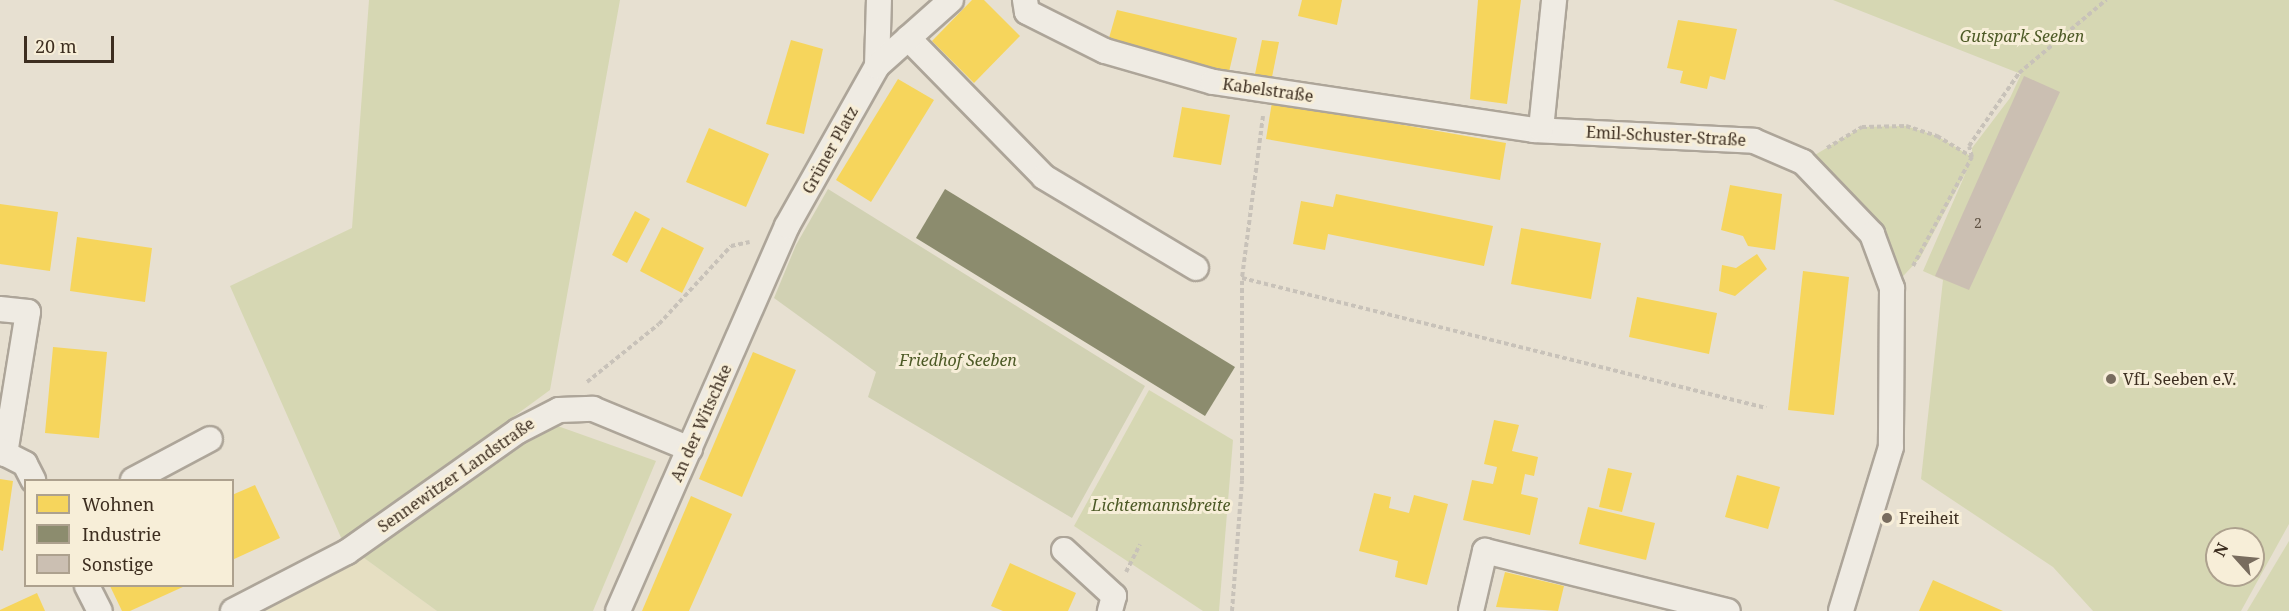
<!DOCTYPE html>
<html>
<head>
<meta charset="utf-8">
<style>
	body { margin:0 }
	#map { position:relative; width:2289px; height:611px; overflow:hidden; background:#e7e0d1; font-family:"Noto Serif",serif }
	div>[style] { position:absolute }
	.farmland>* { inset:0; background:#e6dfc2 }
	.green>* { inset:0; background:#d6d7b3 }
	.cemetery>* { inset:0; background:#d1d1b3 }
	.homes>* { inset:0; background:#f6d55c }
	.industry>* { inset:0; background:#8c8c6e }
	.building>* { inset:0; background:#cbbfb2 }
	.path>* { height:4px; margin-top:-2px; transform-origin:0; background:repeating-linear-gradient(90deg,#c8c2b9 0 4.5px,transparent 0 7.5px) }
	.roads { filter:drop-shadow(2px 0 #ada599) drop-shadow(-2px 0 #ada599) drop-shadow(0 2px #ada599) drop-shadow(0 -2px #ada599) }
	.street>* { height:24px; margin:-12px; padding:0 12px; transform-origin:12px; border-radius:12px; background:#efebe3 }
	.dots>* { width:16px; height:16px; translate:-50% -50%; box-sizing:border-box; border:3px solid #f7eed8; border-radius:50% }
	span { translate:-50% -50%; white-space:nowrap; text-align:center; line-height:1.15; -webkit-text-stroke:6px #f7eed8; paint-order:stroke }
	.number-label { font-size:14px; color:#605244 }
	.number-label span { -webkit-text-stroke-width:0 }
	.park-label { font-size:16px; color:#4d5a26; font-style:italic }
	.street-label { font-size:16px; color:#3d2e20 }
	.poi-label { font-size:16px; color:#3d2e20 }
	.left { translate:0 -50%; text-align:left }
	.legend { position:absolute; left:24px; top:479px; width:210px; height:108px; box-sizing:border-box; background:#f7eed8; border:2px solid #ada18e; margin:0; padding:8px 10px; list-style:none; font-size:18px; color:#3d2e20 }
	.legend li { display:flex; align-items:center; gap:12px; height:30px }
	.legend b { width:30px; border:2px solid #ada18e }
	.north { position:absolute; left:2205px; top:527px; width:60px; height:60px; box-sizing:border-box; background:#f7eed8; border:2px solid #ada18e; border-radius:50%; rotate:297deg; font-size:16px; font-weight:700; line-height:24px; text-align:center; color:#3d2e20 }
	.north::after { content:''; display:block; margin:auto; width:21px; height:27px; background:#786c5e; clip-path:polygon(50% 0,100% 100%,50% 72%,0 100%) }
	.scale { position:absolute; left:24px; top:36px; width:90px; height:27px; box-sizing:border-box; border:3px solid #3d2e20; border-top:0; padding-left:8px; font-size:18px; line-height:21px; white-space:nowrap; color:#3d2e20; -webkit-text-stroke:4px #f7eed8; paint-order:stroke }
</style>
</head>
<body>
<div id="map">
	<div class="farmland">
		<div style="clip-path:polygon(360px 555px,437px 611px,260px 611px)"></div>
	</div>
	<div class="green">
		<div style="clip-path:polygon(369px 0,620px 0,550px 390px,343px 542px,230px 286px,352px 228px)"></div>
		<div style="clip-path:polygon(evenodd,1833px 0,2289px 0,2289px 524px,2241px 611px,2093px 611px,2053px 567px,1921px 479px,1943px 280px,1923px 271px,1967px 170px,1920px 258px,1892px 288px,1871px 233px,1803px 162px,1862px 127px,1906px 126px,1937px 136px,1972px 157px,1972px 148px,2010px 98px,2021px 74px,1833px 0,2217px 539px,2253px 539px,2253px 575px,2217px 575px,2217px 539px)"></div>
		<div style="clip-path:polygon(1149px 390px,1233px 440px,1219px 611px,1203px 611px,1074px 526px)"></div>
		<div style="clip-path:polygon(552px 424px,656px 461px,593px 611px,437px 611px,360px 555px)"></div>
		<div style="clip-path:polygon(2289px 541px,2289px 611px,2247px 611px)"></div>
	</div>
	<div class="cemetery">
		<div style="clip-path:polygon(828px 189px,1145px 386px,1072px 518px,868px 397px,876px 372px,774px 298px,796px 245px)"></div>
	</div>
	<div class="homes">
		<div style="clip-path:polygon(972px 0,984px 0,1020px 36px,974px 83px,932px 41px)"></div>
		<div style="clip-path:polygon(1302px 0,1342px 0,1337px 25px,1298px 16px)"></div>
		<div style="clip-path:polygon(1478px 0,1521px 0,1507px 104px,1470px 99px)"></div>
		<div style="clip-path:polygon(1117px 10px,1237px 38px,1228px 76px,1107px 45px)"></div>
		<div style="clip-path:polygon(1678px 20px,1737px 29px,1725px 80px,1710px 76px,1707px 89px,1680px 83px,1683px 71px,1667px 68px)"></div>
		<div style="clip-path:polygon(791px 40px,823px 49px,804px 134px,766px 124px)"></div>
		<div style="clip-path:polygon(1262px 40px,1279px 42px,1271px 82px,1254px 79px)"></div>
		<div style="clip-path:polygon(898px 79px,934px 100px,871px 202px,836px 180px)"></div>
		<div style="clip-path:polygon(1272px 102px,1506px 143px,1500px 180px,1266px 139px)"></div>
		<div style="clip-path:polygon(1182px 107px,1230px 115px,1221px 165px,1173px 157px)"></div>
		<div style="clip-path:polygon(709px 128px,769px 154px,746px 207px,686px 182px)"></div>
		<div style="clip-path:polygon(1730px 185px,1782px 194px,1775px 250px,1748px 246px,1743px 236px,1721px 230px)"></div>
		<div style="clip-path:polygon(1336px 194px,1493px 226px,1484px 266px,1328px 234px,1325px 250px,1293px 244px,1301px 201px,1333px 207px)"></div>
		<div style="clip-path:polygon(0 204px,58px 212px,50px 271px,0 264px)"></div>
		<div style="clip-path:polygon(635px 211px,650px 219px,627px 263px,612px 255px)"></div>
		<div style="clip-path:polygon(662px 227px,704px 248px,682px 293px,640px 271px)"></div>
		<div style="clip-path:polygon(1521px 228px,1601px 243px,1591px 299px,1511px 284px)"></div>
		<div style="clip-path:polygon(77px 237px,152px 248px,145px 302px,70px 291px)"></div>
		<div style="clip-path:polygon(1757px 254px,1767px 269px,1735px 296px,1719px 291px,1722px 265px,1736px 268px)"></div>
		<div style="clip-path:polygon(1803px 271px,1849px 277px,1834px 415px,1788px 410px)"></div>
		<div style="clip-path:polygon(1637px 297px,1717px 313px,1709px 354px,1629px 337px)"></div>
		<div style="clip-path:polygon(53px 347px,107px 352px,99px 438px,45px 433px)"></div>
		<div style="clip-path:polygon(753px 352px,796px 370px,742px 497px,699px 479px)"></div>
		<div style="clip-path:polygon(1494px 420px,1519px 425px,1512px 451px,1538px 457px,1534px 476px,1525px 474px,1521px 494px,1538px 498px,1530px 535px,1463px 520px,1472px 480px,1493px 484px,1497px 467px,1484px 464px)"></div>
		<div style="clip-path:polygon(1608px 468px,1632px 473px,1622px 512px,1599px 507px)"></div>
		<div style="clip-path:polygon(1737px 475px,1780px 487px,1768px 529px,1725px 517px)"></div>
		<div style="clip-path:polygon(0 479px,13px 481px,3px 551px,0 550px)"></div>
		<div style="clip-path:polygon(255px 485px,280px 538px,232px 560px,232px 495px)"></div>
		<div style="clip-path:polygon(1374px 493px,1391px 497px,1389px 508px,1409px 513px,1414px 495px,1448px 504px,1427px 585px,1395px 577px,1398px 561px,1359px 551px)"></div>
		<div style="clip-path:polygon(691px 496px,732px 514px,689px 611px,642px 611px)"></div>
		<div style="clip-path:polygon(1588px 507px,1655px 523px,1646px 560px,1579px 544px)"></div>
		<div style="clip-path:polygon(1010px 563px,1076px 593px,1068px 611px,1003px 611px,991px 606px)"></div>
		<div style="clip-path:polygon(1505px 572px,1564px 586px,1558px 611px,1496px 607px)"></div>
		<div style="clip-path:polygon(1933px 580px,2003px 611px,1919px 611px)"></div>
		<div style="clip-path:polygon(110px 586px,185px 586px,130px 611px,122px 611px)"></div>
		<div style="clip-path:polygon(37px 593px,45px 611px,0 611px,0 610px)"></div>
	</div>
	<div class="industry">
		<div style="clip-path:polygon(945px 189px,1235px 367px,1205px 416px,916px 238px)"></div>
	</div>
	<div class="building">
		<div style="clip-path:polygon(2024px 76px,2060px 92px,1969px 290px,1935px 276px)"></div>
	</div>
	<div class="path">
		<div style="left:1263px;top:116px;width:163px;rotate:97.4deg"></div>
		<div style="left:1242px;top:278px;width:540px;rotate:13.93deg"></div>
		<div style="left:1827px;top:148px;width:41px;rotate:-31deg"></div>
		<div style="left:1862px;top:127px;width:44px;rotate:-1.3deg"></div>
		<div style="left:1906px;top:126px;width:33px;rotate:18deg"></div>
		<div style="left:1937px;top:136px;width:41px;rotate:31deg"></div>
		<div style="left:1913px;top:266px;width:124px;rotate:-61.6deg"></div>
		<div style="left:1972px;top:157px;width:11px;rotate:-105deg"></div>
		<div style="left:1969px;top:146px;width:88px;rotate:-55.6deg"></div>
		<div style="left:2019px;top:73px;width:114px;rotate:-40deg"></div>
		<div style="left:587px;top:382px;width:92px;rotate:-38.9deg"></div>
		<div style="left:659px;top:324px;width:106px;rotate:-47.3deg"></div>
		<div style="left:731px;top:246px;width:19px;rotate:-12deg"></div>
		<div style="left:1126px;top:572px;width:31px;rotate:-63deg"></div>
		<div style="left:1232px;top:611px;width:131px;rotate:-85.6deg"></div>
		<div style="left:1242px;top:480px;width:202px;rotate:-90deg"></div>
	</div>
	<div class="roads">
		<div class="street">
			<div style="left:1025px;top:0;width:12px;rotate:81deg"></div>
			<div style="left:1027px;top:12px;width:87px;rotate:26.6deg"></div>
			<div style="left:1105px;top:51px;width:112px;rotate:16deg"></div>
			<div style="left:1213px;top:82px;width:324px;rotate:8.5deg"></div>
			<div style="left:1533px;top:130px;width:221px;rotate:2.8deg"></div>
			<div style="left:1754px;top:141px;width:53px;rotate:23.2deg"></div>
			<div style="left:1803px;top:162px;width:100px;rotate:46.2deg"></div>
			<div style="left:1872px;top:234px;width:58px;rotate:69.7deg"></div>
			<div style="left:1892px;top:288px;width:159px;rotate:90.4deg"></div>
			<div style="left:1891px;top:447px;width:171px;rotate:107deg"></div>
			<div style="left:908px;top:38px;width:194px;rotate:45.6deg"></div>
			<div style="left:1044px;top:177px;width:177px;rotate:30.9deg"></div>
			<div style="left:877px;top:66px;width:66px;rotate:-88.3deg"></div>
			<div style="left:1541px;top:129px;width:130px;rotate:-84.2deg"></div>
			<div style="left:0;top:309px;width:28px;rotate:6deg"></div>
			<div style="left:28px;top:312px;width:144px;rotate:99.2deg"></div>
			<div style="left:0;top:451px;width:28px;rotate:27deg"></div>
			<div style="left:25px;top:464px;width:18px;rotate:63deg"></div>
			<div style="left:133px;top:480px;width:87px;rotate:-28deg"></div>
			<div style="left:1064px;top:550px;width:68px;rotate:42.6deg"></div>
			<div style="left:1114px;top:596px;width:16px;rotate:105deg"></div>
			<div style="left:87px;top:586px;width:28px;rotate:63deg"></div>
			<div style="left:233px;top:611px;width:128px;rotate:-27.4deg"></div>
			<div style="left:347px;top:552px;width:209px;rotate:-35.3deg"></div>
			<div style="left:518px;top:431px;width:46px;rotate:-27.1deg"></div>
			<div style="left:559px;top:410px;width:34px;rotate:-2deg"></div>
			<div style="left:593px;top:409px;width:105px;rotate:22.4deg"></div>
			<div style="left:618px;top:611px;width:420px;rotate:-66.3deg"></div>
			<div style="left:787px;top:226px;width:184px;rotate:-60.6deg"></div>
			<div style="left:877px;top:66px;width:99px;rotate:-41.7deg"></div>
			<div style="left:1471px;top:611px;width:62px;rotate:-76.9deg"></div>
			<div style="left:1485px;top:551px;width:250px;rotate:13.9deg"></div>
		</div>
	</div>
	<div class="dots">
		<div style="left:2111px;top:379px;background:#786c5e"></div>
		<div style="left:1887px;top:518px;background:#786c5e"></div>
	</div>
	<div class="number-label">
		<span style="left:1978px;top:223px">2</span>
	</div>
	<div class="park-label">
		<span style="left:2022px;top:36px">Gutspark Seeben</span>
		<span style="left:958px;top:360px">Friedhof Seeben</span>
		<span style="left:1161px;top:505px">Lichtemannsbreite</span>
	</div>
	<div class="street-label">
		<span style="left:1268px;top:90px;rotate:8deg">Kabelstraße</span>
		<span style="left:1666px;top:136px;rotate:3deg">Emil-Schuster-Straße</span>
		<span style="left:830px;top:150px;rotate:-61deg">Grüner Platz</span>
		<span style="left:701px;top:423px;rotate:-66deg">An der Witschke</span>
		<span style="left:456px;top:475px;rotate:-35deg">Sennewitzer Landstraße</span>
	</div>
	<div class="poi-label">
		<span class="left" style="left:2123px;top:379px">VfL Seeben e.V.</span>
		<span class="left" style="left:1899px;top:518px">Freiheit</span>
	</div>
	<ul class="legend">
	<li><b style="height:16px;background:#f6d55c"></b>Wohnen</li>
	<li><b style="height:16px;background:#8c8c6e"></b>Industrie</li>
	<li><b style="height:16px;background:#cbbfb2"></b>Sonstige</li>
	</ul>
	<div class="north">N</div>
	<div class="scale">20 m</div>
</div>
</body>
</html>
